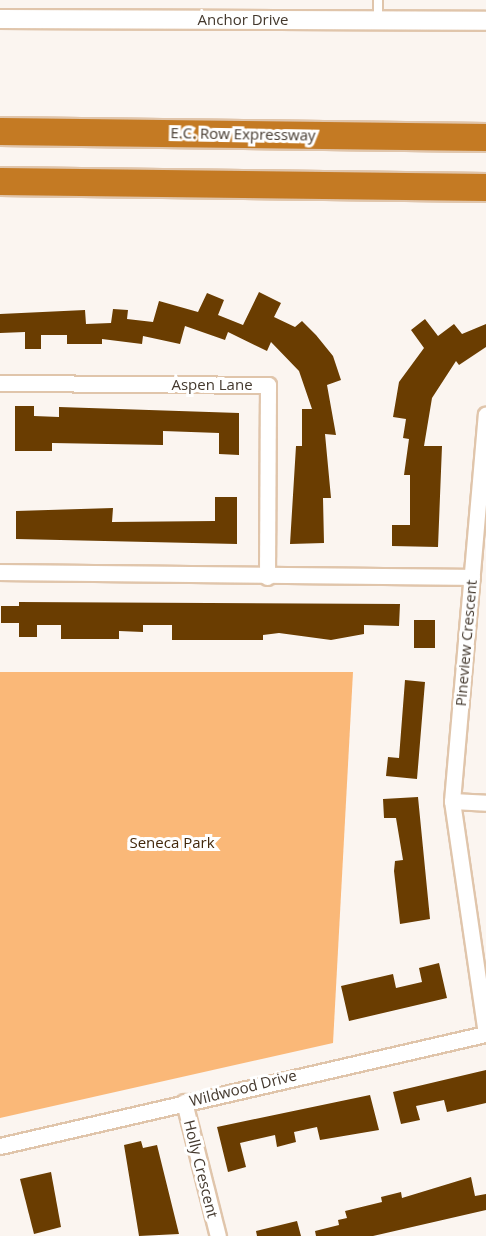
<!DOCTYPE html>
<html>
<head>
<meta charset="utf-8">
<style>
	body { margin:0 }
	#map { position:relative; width:486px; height:1236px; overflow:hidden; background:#fbf5f0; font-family:"Open Sans",sans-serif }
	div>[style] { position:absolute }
	.green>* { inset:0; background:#fab878 }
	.building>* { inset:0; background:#6a3d01 }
	.roads { filter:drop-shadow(2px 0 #e0c5ab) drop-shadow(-2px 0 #e0c5ab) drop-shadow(0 2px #e0c5ab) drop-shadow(0 -2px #e0c5ab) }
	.service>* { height:8px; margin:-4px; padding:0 4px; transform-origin:4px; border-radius:4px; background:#fff }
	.minor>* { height:15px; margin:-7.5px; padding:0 7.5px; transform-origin:7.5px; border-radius:7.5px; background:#fff }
	.tertiary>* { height:18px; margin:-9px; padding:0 9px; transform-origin:9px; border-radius:9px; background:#fff }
	.motorway>* { height:27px; margin:-13.5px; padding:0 13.5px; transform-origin:13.5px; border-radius:13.5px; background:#c47a23 }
	span { translate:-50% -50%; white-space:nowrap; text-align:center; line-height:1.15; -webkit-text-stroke:6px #fff; paint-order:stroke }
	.street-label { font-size:15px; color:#43382d }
	.park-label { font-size:15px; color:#42270a }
</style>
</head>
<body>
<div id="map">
	<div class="green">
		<div style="clip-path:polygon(0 672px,353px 672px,333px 1043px,0 1118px)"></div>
	</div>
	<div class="building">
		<div style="clip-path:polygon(259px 292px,281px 303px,274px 317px,295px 327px,302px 321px,316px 335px,333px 356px,341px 380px,327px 385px,336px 435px,325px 434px,331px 498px,323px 498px,324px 543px,290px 544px,296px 446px,302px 446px,302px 409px,312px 409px,299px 371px,271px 342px,267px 351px,228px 332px,225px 340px,185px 326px,180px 344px,143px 336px,142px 344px,102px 339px,102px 344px,67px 344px,67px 335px,41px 335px,41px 349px,25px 349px,25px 332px,0 333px,0 314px,85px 310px,86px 324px,111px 323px,113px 309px,128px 310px,127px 319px,153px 322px,159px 301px,198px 312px,207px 293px,224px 300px,218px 315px,243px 325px)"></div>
		<div style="clip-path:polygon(425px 319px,438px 336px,454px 324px,462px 334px,486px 324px,486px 347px,459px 365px,456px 361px,432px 398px,424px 446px,442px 446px,438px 547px,392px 546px,392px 525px,410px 525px,410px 475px,404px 475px,409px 439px,403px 438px,406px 419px,393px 417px,399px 382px,424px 348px,411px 330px)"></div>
		<div style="clip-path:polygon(15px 406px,34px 406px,34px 416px,59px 417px,59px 407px,239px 413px,239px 455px,219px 454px,219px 433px,163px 431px,163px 445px,52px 443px,52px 451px,15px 451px)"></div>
		<div style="clip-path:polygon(215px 497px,237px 497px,237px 544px,16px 539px,16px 511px,113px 508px,112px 522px,215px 521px)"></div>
		<div style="clip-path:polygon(19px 602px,400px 604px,399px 626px,364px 625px,364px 634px,331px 640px,279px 633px,263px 635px,263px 640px,172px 640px,172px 625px,143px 625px,143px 632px,119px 631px,119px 639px,61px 639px,61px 625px,37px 625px,37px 637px,19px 637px,19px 623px,1px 623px,1px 606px,19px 606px)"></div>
		<div style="clip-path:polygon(414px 620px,435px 620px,435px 648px,414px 648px)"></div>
		<div style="clip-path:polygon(405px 680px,425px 682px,417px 779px,386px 776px,388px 757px,399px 758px)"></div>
		<div style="clip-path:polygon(418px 797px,430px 919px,400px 924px,394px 871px,395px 861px,403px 860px,396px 818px,384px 818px,383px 799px)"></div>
		<div style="clip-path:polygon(439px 963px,447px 998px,349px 1021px,341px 986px,393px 974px,396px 988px,422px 982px,419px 968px)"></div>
		<div style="clip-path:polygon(486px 1070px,486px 1103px,447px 1112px,444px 1100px,416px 1106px,420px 1120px,401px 1124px,393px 1092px)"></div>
		<div style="clip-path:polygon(370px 1095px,379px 1130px,320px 1140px,317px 1127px,294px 1132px,296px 1142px,277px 1147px,275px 1135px,240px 1143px,246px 1167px,228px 1172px,217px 1127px)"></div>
		<div style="clip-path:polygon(141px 1141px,143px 1148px,157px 1145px,179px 1234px,139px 1236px,124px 1145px)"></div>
		<div style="clip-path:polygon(51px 1172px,61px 1227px,34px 1234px,20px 1179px)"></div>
		<div style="clip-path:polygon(471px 1177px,475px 1196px,486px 1194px,486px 1210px,373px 1236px,316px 1236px,315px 1231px,339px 1225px,338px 1220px,347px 1218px,345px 1211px,382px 1202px,381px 1197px,401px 1192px,402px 1198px)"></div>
		<div style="clip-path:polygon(297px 1221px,301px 1236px,257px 1236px,256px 1231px)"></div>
	</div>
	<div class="roads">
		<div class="service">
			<div style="left:378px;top:0;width:19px;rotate:90deg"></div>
		</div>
		<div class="minor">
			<div style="left:0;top:383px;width:268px;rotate:0.4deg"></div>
			<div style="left:268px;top:385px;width:192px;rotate:90.3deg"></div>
			<div style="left:0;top:572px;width:472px;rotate:0.6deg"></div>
			<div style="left:452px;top:801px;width:34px;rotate:3deg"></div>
			<div style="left:486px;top:1034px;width:235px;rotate:-98.3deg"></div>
			<div style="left:452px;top:801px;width:388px;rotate:-85deg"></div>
			<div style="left:184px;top:1102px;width:138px;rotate:75.8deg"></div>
			<div style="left:0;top:1146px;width:499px;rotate:-13deg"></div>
		</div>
		<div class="tertiary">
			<div style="left:0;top:19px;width:486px;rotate:0.2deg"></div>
		</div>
		<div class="motorway">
			<div style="left:0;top:131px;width:486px;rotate:0.7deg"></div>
			<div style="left:0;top:181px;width:486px;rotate:0.7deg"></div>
		</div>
	</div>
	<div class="street-label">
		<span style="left:243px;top:20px">Anchor Drive</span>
		<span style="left:243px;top:134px;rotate:1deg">E.C. Row Expressway</span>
		<span style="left:212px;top:385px">Aspen Lane</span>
		<span style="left:466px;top:643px;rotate:-85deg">Pineview Crescent</span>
		<span style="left:243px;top:1088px;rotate:-14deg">Wildwood Drive</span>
		<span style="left:201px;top:1169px;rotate:76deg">Holly Crescent</span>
	</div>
	<div class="park-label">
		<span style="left:172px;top:843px">Seneca Park</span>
	</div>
</div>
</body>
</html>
